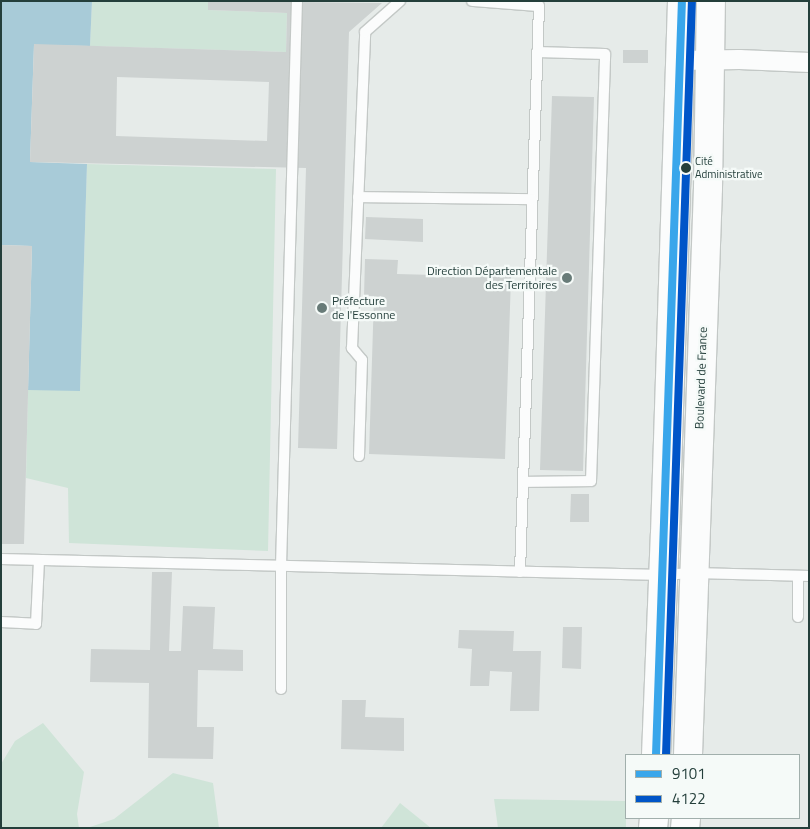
<!DOCTYPE html>
<html>
<head>
<meta charset="utf-8">
<style>
	body { margin:0 }
	#map { position:relative; width:810px; height:829px; overflow:hidden; background:#e6ebe9; font-family:"Titillium Web",sans-serif }
	div>[style] { position:absolute }
	.green>* { inset:0; background:#cfe4d8 }
	.water>* { inset:0; background:#a8cbd8 }
	.building>* { inset:0; background:#cdd2d1 }
	.roads { filter:drop-shadow(1px 0 #c3c8c6) drop-shadow(-1px 0 #c3c8c6) drop-shadow(0 1px #c3c8c6) drop-shadow(0 -1px #c3c8c6) }
	.service>* { height:10px; margin:-5px; padding:0 5px; transform-origin:5px; border-radius:5px; background:#fbfcfc }
	.minor>* { height:19px; margin:-9.5px; padding:0 9.5px; transform-origin:9.5px; border-radius:9.5px; background:#fbfcfc }
	.secondary>* { height:28px; margin:-14px; padding:0 14px; transform-origin:14px; border-radius:14px; background:#fbfcfc }
	.bus-1>* { height:8px; margin:-4px; padding:0 4px; transform-origin:4px; border-radius:4px; background:#39a6eb }
	.bus-2>* { height:8px; margin:-4px; padding:0 4px; transform-origin:4px; border-radius:4px; background:#0055c8 }
	.dots>* { width:14px; height:14px; translate:-50% -50%; box-sizing:border-box; border:2px solid #f5faf8; border-radius:50% }
	span { translate:-50% -50%; white-space:nowrap; text-align:center; line-height:1.15; -webkit-text-stroke:4.5px #f5faf8; paint-order:stroke }
	.bus-label { font-size:11px; color:#243f3b }
	.left { translate:0 -50%; text-align:left }
	.poi-label { font-size:12px; color:#243f3b }
	.right { translate:-100% -50%; text-align:right }
	.street-label { font-size:12px; color:#243f3b }
	.frame { position:absolute; inset:0; border:2px solid #243f3b; pointer-events:none }
	.legend { position:absolute; left:625px; top:754px; width:175px; height:65px; box-sizing:border-box; background:#f5faf8; border:1px solid #a1afac; margin:0; padding:6px 9px; list-style:none; font-size:15px; color:#243f3b }
	.legend li { display:flex; align-items:center; gap:10px; height:25px }
	.legend b { width:25px; border:1px solid #a1afac }
</style>
</head>
<body>
<div id="map">
	<div class="green">
		<div style="clip-path:polygon(92px 1px,208px 1px,208px 10px,287px 13px,286px 52px,90px 46px)"></div>
		<div style="clip-path:polygon(87px 164px,276px 169px,268px 551px,69px 543px,68px 488px,26px 478px,28px 390px,80px 390px)"></div>
		<div style="clip-path:polygon(43px 723px,84px 772px,77px 814px,79px 828px,1px 828px,1px 764px,15px 741px)"></div>
		<div style="clip-path:polygon(173px 773px,213px 783px,219px 828px,87px 828px,114px 819px)"></div>
		<div style="clip-path:polygon(494px 799px,626px 801px,626px 828px,498px 828px)"></div>
		<div style="clip-path:polygon(400px 803px,431px 828px,381px 828px)"></div>
	</div>
	<div class="water">
		<div style="clip-path:polygon(1px 1px,92px 1px,90px 46px,34px 45px,30px 162px,87px 164px,80px 391px,28px 390px,32px 246px,1px 245px)"></div>
	</div>
	<div class="building">
		<div style="clip-path:polygon(evenodd,208px 1px,382px 3px,349px 32px,337px 449px,298px 448px,306px 168px,30px 162px,34px 44px,286px 52px,287px 13px,208px 10px,208px 1px,117px 77px,269px 82px,267px 141px,116px 136px,117px 77px)"></div>
		<div style="clip-path:polygon(623px 50px,648px 50px,648px 63px,623px 63px)"></div>
		<div style="clip-path:polygon(552px 96px,594px 97px,583px 471px,540px 470px)"></div>
		<div style="clip-path:polygon(366px 217px,423px 219px,423px 242px,365px 239px)"></div>
		<div style="clip-path:polygon(1px 245px,32px 246px,24px 544px,1px 544px)"></div>
		<div style="clip-path:polygon(365px 259px,398px 260px,397px 274px,511px 277px,505px 459px,369px 454px,374px 296px,364px 296px)"></div>
		<div style="clip-path:polygon(571px 494px,589px 494px,589px 522px,570px 522px)"></div>
		<div style="clip-path:polygon(152px 572px,172px 572px,169px 651px,181px 651px,183px 606px,215px 607px,213px 649px,243px 650px,243px 671px,198px 670px,197px 727px,214px 727px,213px 759px,148px 758px,149px 683px,90px 682px,91px 649px,150px 650px)"></div>
		<div style="clip-path:polygon(563px 627px,582px 627px,581px 669px,562px 668px)"></div>
		<div style="clip-path:polygon(459px 630px,514px 631px,513px 651px,541px 651px,539px 711px,510px 711px,512px 672px,490px 671px,489px 686px,470px 686px,472px 649px,458px 648px)"></div>
		<div style="clip-path:polygon(342px 700px,366px 700px,365px 717px,404px 718px,404px 751px,341px 749px)"></div>
	</div>
	<div class="roads">
		<div class="service">
			<div style="left:472px;top:1px;width:67px;rotate:4.3deg"></div>
			<div style="left:539px;top:6px;width:566px;rotate:91.92deg"></div>
			<div style="left:358px;top:197px;width:174px;rotate:0.7deg"></div>
			<div style="left:359px;top:456px;width:96px;rotate:-88.2deg"></div>
			<div style="left:362px;top:360px;width:16px;rotate:-130deg"></div>
			<div style="left:352px;top:348px;width:316px;rotate:-87.6deg"></div>
			<div style="left:365px;top:32px;width:47px;rotate:-41.5deg"></div>
			<div style="left:523px;top:482px;width:68px;rotate:-0.8deg"></div>
			<div style="left:591px;top:481px;width:427px;rotate:-88.1deg"></div>
			<div style="left:605px;top:54px;width:68px;rotate:-178.3deg"></div>
			<div style="left:1px;top:559px;width:662px;rotate:1.38deg"></div>
			<div style="left:663px;top:575px;width:32px;rotate:-4deg"></div>
			<div style="left:695px;top:573px;width:114px;rotate:1.5deg"></div>
			<div style="left:798px;top:617px;width:41px;rotate:-90deg"></div>
			<div style="left:1px;top:622px;width:35px;rotate:3deg"></div>
			<div style="left:36px;top:624px;width:64px;rotate:-87.3deg"></div>
			<div style="left:281px;top:689px;width:123px;rotate:-90deg"></div>
			<div style="left:281px;top:566px;width:565px;rotate:-88.38deg"></div>
		</div>
		<div class="minor">
			<div style="left:679px;top:60px;width:60px;rotate:-1deg"></div>
			<div style="left:739px;top:59px;width:70px;rotate:2.5deg"></div>
		</div>
		<div class="secondary">
			<div style="left:656px;top:755px;width:221px;rotate:-87.7deg"></div>
			<div style="left:665px;top:534px;width:533px;rotate:-88.17deg"></div>
			<div style="left:688px;top:755px;width:567px;rotate:-87.98deg"></div>
			<div style="left:708px;top:188px;width:187px;rotate:-89.1deg"></div>
			<div style="left:653px;top:828px;width:10px;rotate:-84deg"></div>
			<div style="left:685px;top:828px;width:10px;rotate:-84deg"></div>
		</div>
	</div>
	<div class="bus-1">
		<div style="left:656px;top:755px;width:754px;rotate:-88.03deg"></div>
	</div>
	<div class="bus-2">
		<div style="left:666px;top:755px;width:754px;rotate:-88.03deg"></div>
	</div>
	<div class="dots">
		<div style="left:686px;top:168px;background:#243f3b"></div>
		<div style="left:567px;top:278px;background:#687b78"></div>
		<div style="left:322px;top:308px;background:#687b78"></div>
	</div>
	<div class="bus-label">
		<span class="left" style="left:695px;top:168px">Cité<br>Administrative</span>
	</div>
	<div class="poi-label">
		<span class="right" style="left:557px;top:278px">Direction Départementale<br>des Territoires</span>
		<span class="left" style="left:332px;top:308px">Préfecture<br>de l'Essonne</span>
	</div>
	<div class="street-label">
		<span style="left:701px;top:378px;rotate:-88deg">Boulevard de France</span>
	</div>
	<div class="frame"></div>
	<ul class="legend">
	<li><b style="height:6px;background:#39a6eb"></b>9101</li>
	<li><b style="height:6px;background:#0055c8"></b>4122</li>
	</ul>
</div>
</body>
</html>
